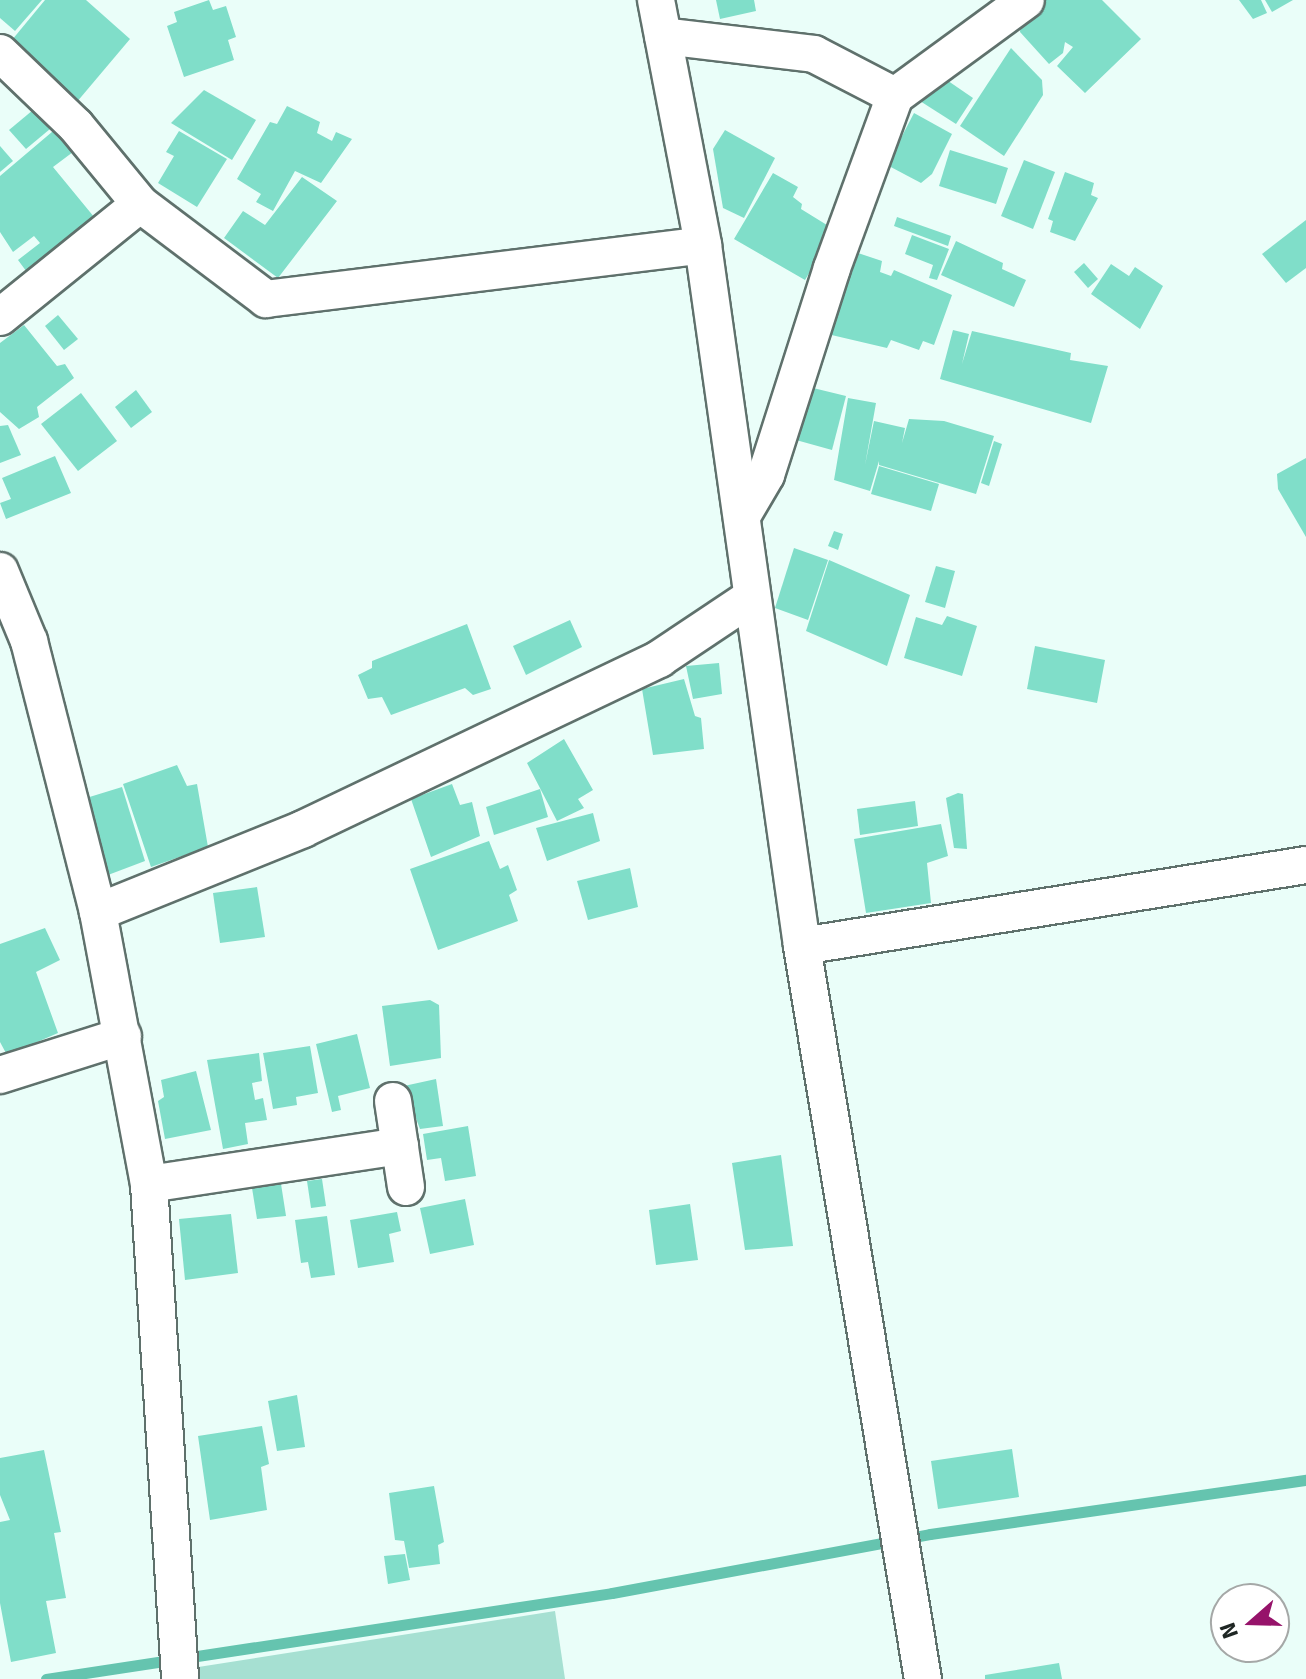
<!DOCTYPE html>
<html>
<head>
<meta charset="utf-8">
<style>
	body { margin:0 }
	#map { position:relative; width:1306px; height:1679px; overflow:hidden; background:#eafef9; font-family:Signika,sans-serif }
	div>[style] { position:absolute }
	.green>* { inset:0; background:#a6e0d2 }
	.stream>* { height:11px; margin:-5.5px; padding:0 5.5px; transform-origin:5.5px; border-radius:5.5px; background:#65c4af }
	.building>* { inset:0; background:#80dec9 }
	.roads { filter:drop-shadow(2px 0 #5f716c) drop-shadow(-2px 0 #5f716c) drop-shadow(0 2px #5f716c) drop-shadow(0 -2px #5f716c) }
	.minor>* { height:36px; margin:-18px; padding:0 18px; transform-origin:18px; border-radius:18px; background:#fff }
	span { translate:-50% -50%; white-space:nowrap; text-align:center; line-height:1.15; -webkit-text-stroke:8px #fff; paint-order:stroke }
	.north { position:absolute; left:1210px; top:1583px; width:80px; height:80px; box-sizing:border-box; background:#fff; border:2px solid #a5a8a7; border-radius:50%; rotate:250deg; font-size:22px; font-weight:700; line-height:32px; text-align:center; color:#1f2624 }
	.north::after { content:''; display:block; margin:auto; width:28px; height:36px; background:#96136a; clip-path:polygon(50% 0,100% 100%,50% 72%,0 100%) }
</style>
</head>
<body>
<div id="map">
	<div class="green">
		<div style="clip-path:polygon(555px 1611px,565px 1679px,193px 1679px,192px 1668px)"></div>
	</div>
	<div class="stream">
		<div style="left:46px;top:1679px;width:572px;rotate:-8.64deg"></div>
		<div style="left:612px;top:1593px;width:323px;rotate:-10.5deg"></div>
		<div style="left:930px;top:1534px;width:380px;rotate:-8.2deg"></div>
	</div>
	<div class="building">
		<div style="clip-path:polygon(0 0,42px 0,15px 31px,0 18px)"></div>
		<div style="clip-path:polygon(45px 0,86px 0,130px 39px,76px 103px,7px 46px)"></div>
		<div style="clip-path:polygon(209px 0,213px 10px,226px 6px,236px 37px,228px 40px,234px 60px,184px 77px,167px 26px,177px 22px,174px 12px)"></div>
		<div style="clip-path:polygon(716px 0,754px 0,756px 11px,720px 19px)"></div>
		<div style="clip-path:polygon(1043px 0,1102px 0,1141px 39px,1085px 93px,1057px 66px,1073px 47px,1065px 42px,1063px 53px,1049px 64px,1020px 32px,1021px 18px)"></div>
		<div style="clip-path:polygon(1239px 0,1261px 0,1267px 13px,1253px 19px)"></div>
		<div style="clip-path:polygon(1265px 0,1293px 0,1272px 12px)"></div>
		<div style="clip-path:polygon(1011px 48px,1042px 80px,1043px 95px,1004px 156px,960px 126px)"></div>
		<div style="clip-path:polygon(938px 74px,973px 98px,956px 124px,920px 101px)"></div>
		<div style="clip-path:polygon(204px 90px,256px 120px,232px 160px,171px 123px)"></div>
		<div style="clip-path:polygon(287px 106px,320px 122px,317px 133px,332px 141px,336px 132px,352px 139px,321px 183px,295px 171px,273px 211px,256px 202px,261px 194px,237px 179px,270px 122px,277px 124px)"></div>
		<div style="clip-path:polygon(33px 110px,50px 129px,26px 149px,9px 130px)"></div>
		<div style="clip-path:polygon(914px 113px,952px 134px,932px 174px,921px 183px,887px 165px)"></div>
		<div style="clip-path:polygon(59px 126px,77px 149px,53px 167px,99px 223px,32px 279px,18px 260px,40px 243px,34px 236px,13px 252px,0 232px,0 176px)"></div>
		<div style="clip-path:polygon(725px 130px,775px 158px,744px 218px,723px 208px,713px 149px)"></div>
		<div style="clip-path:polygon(179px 131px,227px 159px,197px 207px,158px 183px,174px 156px,166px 152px)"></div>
		<div style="clip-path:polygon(0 146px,13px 161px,0 172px)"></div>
		<div style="clip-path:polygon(950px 150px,1008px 168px,996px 204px,939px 186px)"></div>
		<div style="clip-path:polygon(1024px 160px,1055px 172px,1033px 229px,1001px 216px)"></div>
		<div style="clip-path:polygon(1065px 172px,1094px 183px,1091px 195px,1098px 198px,1075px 241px,1050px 232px,1053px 221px,1048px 219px)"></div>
		<div style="clip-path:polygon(773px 173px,798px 187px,793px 197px,802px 204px,801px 209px,835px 230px,805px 280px,734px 239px)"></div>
		<div style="clip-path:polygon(302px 177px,337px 201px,278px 278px,224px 238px,243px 211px,265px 225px)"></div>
		<div style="clip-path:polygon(897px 217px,951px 236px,948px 246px,894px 226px)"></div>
		<div style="clip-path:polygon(1306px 220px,1306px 268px,1286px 283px,1262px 254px)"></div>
		<div style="clip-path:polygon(912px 235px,949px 249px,937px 280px,929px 278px,933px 265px,905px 254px)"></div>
		<div style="clip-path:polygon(956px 241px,1003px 263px,1002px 269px,1026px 280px,1014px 307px,941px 275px)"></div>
		<div style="clip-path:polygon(852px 251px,882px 261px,880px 272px,891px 276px,894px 270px,952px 295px,934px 345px,923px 341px,919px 350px,891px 340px,887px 348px,823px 333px)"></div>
		<div style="clip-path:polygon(1084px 263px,1098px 279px,1088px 288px,1074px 272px)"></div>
		<div style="clip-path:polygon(1111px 264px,1129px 276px,1135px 267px,1163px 286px,1140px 329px,1091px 294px)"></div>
		<div style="clip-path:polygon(58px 315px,78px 339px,64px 350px,45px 326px)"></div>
		<div style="clip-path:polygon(24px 325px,57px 366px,65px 364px,74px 378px,37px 407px,39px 417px,19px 429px,0 412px,0 343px)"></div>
		<div style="clip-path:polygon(953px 330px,969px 334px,962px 364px,972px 331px,1071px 353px,1070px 360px,1108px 366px,1091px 423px,940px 379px)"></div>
		<div style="clip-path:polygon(809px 387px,846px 396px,832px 450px,796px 440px)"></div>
		<div style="clip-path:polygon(136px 390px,152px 412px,131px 428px,115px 407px)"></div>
		<div style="clip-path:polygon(81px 393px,117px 441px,78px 471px,41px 424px)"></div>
		<div style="clip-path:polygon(848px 398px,876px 403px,865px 465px,874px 421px,905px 428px,902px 443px,909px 419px,944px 421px,994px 436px,976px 494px,879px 465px,879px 461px,870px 491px,834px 480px)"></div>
		<div style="clip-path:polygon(8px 425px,21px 455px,0 463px,0 426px)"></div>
		<div style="clip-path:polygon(994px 441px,1002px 444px,989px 486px,981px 483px)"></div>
		<div style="clip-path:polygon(55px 456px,71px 493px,6px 519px,0 503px,11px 499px,2px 478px)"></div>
		<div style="clip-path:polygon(1306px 458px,1306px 537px,1278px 489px,1277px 474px)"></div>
		<div style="clip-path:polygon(879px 466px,939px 484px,931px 511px,871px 494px)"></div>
		<div style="clip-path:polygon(834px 531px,843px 534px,838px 550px,828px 546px)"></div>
		<div style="clip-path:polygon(794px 548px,828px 560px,808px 620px,775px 608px)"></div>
		<div style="clip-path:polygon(829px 560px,910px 595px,887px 666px,806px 631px)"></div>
		<div style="clip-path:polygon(936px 566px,955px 571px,945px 608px,925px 602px)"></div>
		<div style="clip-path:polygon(947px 616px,977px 626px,962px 676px,904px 658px,916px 617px,942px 625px)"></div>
		<div style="clip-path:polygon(570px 620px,582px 647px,526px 675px,513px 646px)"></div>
		<div style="clip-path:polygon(467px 624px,491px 689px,473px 695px,465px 688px,391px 715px,382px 697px,368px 699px,358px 675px,372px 668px,372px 661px)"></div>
		<div style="clip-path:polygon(1035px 646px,1105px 660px,1097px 703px,1027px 689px)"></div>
		<div style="clip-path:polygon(719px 663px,722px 694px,693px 699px,686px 666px)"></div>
		<div style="clip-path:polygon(684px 679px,695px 716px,701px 718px,704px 749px,653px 755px,642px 689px)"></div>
		<div style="clip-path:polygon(564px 739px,593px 790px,578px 799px,584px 808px,557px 821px,527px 763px)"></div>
		<div style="clip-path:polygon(177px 765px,187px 786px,197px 784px,208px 847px,151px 867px,123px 784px)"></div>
		<div style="clip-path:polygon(452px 784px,460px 805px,472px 802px,480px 836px,431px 857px,411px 799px)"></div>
		<div style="clip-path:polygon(122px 787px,145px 861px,108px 875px,83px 799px)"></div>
		<div style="clip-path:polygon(540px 789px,548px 817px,494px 835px,486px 807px)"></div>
		<div style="clip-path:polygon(958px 793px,963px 794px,967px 849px,954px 848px,946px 798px)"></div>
		<div style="clip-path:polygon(915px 801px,918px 826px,860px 835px,857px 809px)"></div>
		<div style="clip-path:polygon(593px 813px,600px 841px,547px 861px,536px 828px)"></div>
		<div style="clip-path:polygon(941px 824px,948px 856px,927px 863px,931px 903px,866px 913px,854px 839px)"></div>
		<div style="clip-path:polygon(489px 841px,500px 869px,508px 865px,517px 890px,509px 895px,518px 921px,438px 950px,410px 869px)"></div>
		<div style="clip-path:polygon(630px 868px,638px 907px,588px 920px,577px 881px)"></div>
		<div style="clip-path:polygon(257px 887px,265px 937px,220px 943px,213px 893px)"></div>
		<div style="clip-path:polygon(45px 928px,60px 960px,36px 972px,58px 1033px,7px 1055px,0 1042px,0 944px)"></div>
		<div style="clip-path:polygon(430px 1000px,439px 1005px,441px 1058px,390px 1066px,382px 1006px)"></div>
		<div style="clip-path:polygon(357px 1034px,370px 1088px,338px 1096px,341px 1110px,332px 1112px,316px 1044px)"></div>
		<div style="clip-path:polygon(310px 1046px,318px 1093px,296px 1097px,297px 1105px,273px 1109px,263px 1053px)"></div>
		<div style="clip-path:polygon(259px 1053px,262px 1081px,252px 1083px,255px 1100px,263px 1098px,267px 1120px,245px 1123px,248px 1144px,223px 1149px,207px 1060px)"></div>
		<div style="clip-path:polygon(196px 1071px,211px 1130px,165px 1139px,158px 1101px,164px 1097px,161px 1080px)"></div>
		<div style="clip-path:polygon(436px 1079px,443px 1126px,420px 1129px,404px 1086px)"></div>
		<div style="clip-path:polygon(468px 1126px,476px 1176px,445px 1181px,441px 1158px,427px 1160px,423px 1134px)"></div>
		<div style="clip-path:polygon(781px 1155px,793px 1246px,745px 1250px,732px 1163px)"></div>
		<div style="clip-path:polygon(322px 1179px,326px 1206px,311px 1208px,307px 1181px)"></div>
		<div style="clip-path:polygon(281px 1184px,286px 1216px,257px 1219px,252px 1188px)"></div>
		<div style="clip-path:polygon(465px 1199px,474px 1245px,430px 1254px,420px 1208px)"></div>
		<div style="clip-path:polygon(690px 1204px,698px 1260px,656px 1265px,649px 1210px)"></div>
		<div style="clip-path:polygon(397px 1212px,401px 1231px,389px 1234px,394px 1262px,358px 1268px,350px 1220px)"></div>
		<div style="clip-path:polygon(231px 1214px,238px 1273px,185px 1280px,179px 1219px)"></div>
		<div style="clip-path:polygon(327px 1216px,335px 1275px,311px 1278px,308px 1262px,301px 1263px,295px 1220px)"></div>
		<div style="clip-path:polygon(297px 1395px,305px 1447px,277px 1451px,268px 1401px)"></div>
		<div style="clip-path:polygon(262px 1426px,269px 1464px,261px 1467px,267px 1510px,210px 1520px,198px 1436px)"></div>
		<div style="clip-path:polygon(1012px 1449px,1019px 1497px,938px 1509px,931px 1461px)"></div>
		<div style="clip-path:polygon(44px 1450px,61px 1532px,54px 1533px,66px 1598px,46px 1601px,56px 1653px,11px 1662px,0 1603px,0 1522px,10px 1520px,0 1495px,0 1458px)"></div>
		<div style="clip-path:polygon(434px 1486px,444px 1542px,438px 1545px,440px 1564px,409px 1568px,404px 1541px,395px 1540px,389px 1493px)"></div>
		<div style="clip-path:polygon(405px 1554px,410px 1580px,388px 1584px,384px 1556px)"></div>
		<div style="clip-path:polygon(1059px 1663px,1062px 1679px,985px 1679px,985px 1675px)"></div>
	</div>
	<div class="roads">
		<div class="minor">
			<div style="left:656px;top:0;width:249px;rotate:79.1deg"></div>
			<div style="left:703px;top:245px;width:708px;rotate:81.96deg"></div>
			<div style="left:802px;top:946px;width:743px;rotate:80.63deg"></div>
			<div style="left:663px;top:36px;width:152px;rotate:6.8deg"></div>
			<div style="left:814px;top:54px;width:91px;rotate:27.4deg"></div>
			<div style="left:0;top:53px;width:105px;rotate:43.8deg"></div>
			<div style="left:76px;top:126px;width:101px;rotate:50.6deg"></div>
			<div style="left:0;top:317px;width:180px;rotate:-38.9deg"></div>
			<div style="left:140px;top:204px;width:158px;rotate:37deg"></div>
			<div style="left:266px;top:299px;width:440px;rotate:-7deg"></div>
			<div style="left:742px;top:516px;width:48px;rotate:-59.7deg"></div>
			<div style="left:766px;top:475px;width:217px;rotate:-72.3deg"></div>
			<div style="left:832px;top:268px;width:183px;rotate:-69.9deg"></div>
			<div style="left:895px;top:96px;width:162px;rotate:-36.2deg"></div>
			<div style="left:0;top:571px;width:76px;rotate:67.5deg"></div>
			<div style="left:29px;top:641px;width:280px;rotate:75.7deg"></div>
			<div style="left:98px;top:912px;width:277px;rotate:79.4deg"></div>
			<div style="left:149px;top:1184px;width:496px;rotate:86.4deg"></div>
			<div style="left:98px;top:912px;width:221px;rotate:-22deg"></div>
			<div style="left:303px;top:829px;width:395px;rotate:-25.5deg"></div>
			<div style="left:659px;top:659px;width:108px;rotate:-33.7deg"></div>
			<div style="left:802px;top:946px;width:510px;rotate:-9.13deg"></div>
			<div style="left:0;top:1075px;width:129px;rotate:-17.6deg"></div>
			<div style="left:393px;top:1101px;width:87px;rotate:81.4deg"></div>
			<div style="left:149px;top:1184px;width:254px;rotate:-8.6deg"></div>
		</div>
	</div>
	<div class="north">N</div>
</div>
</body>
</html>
